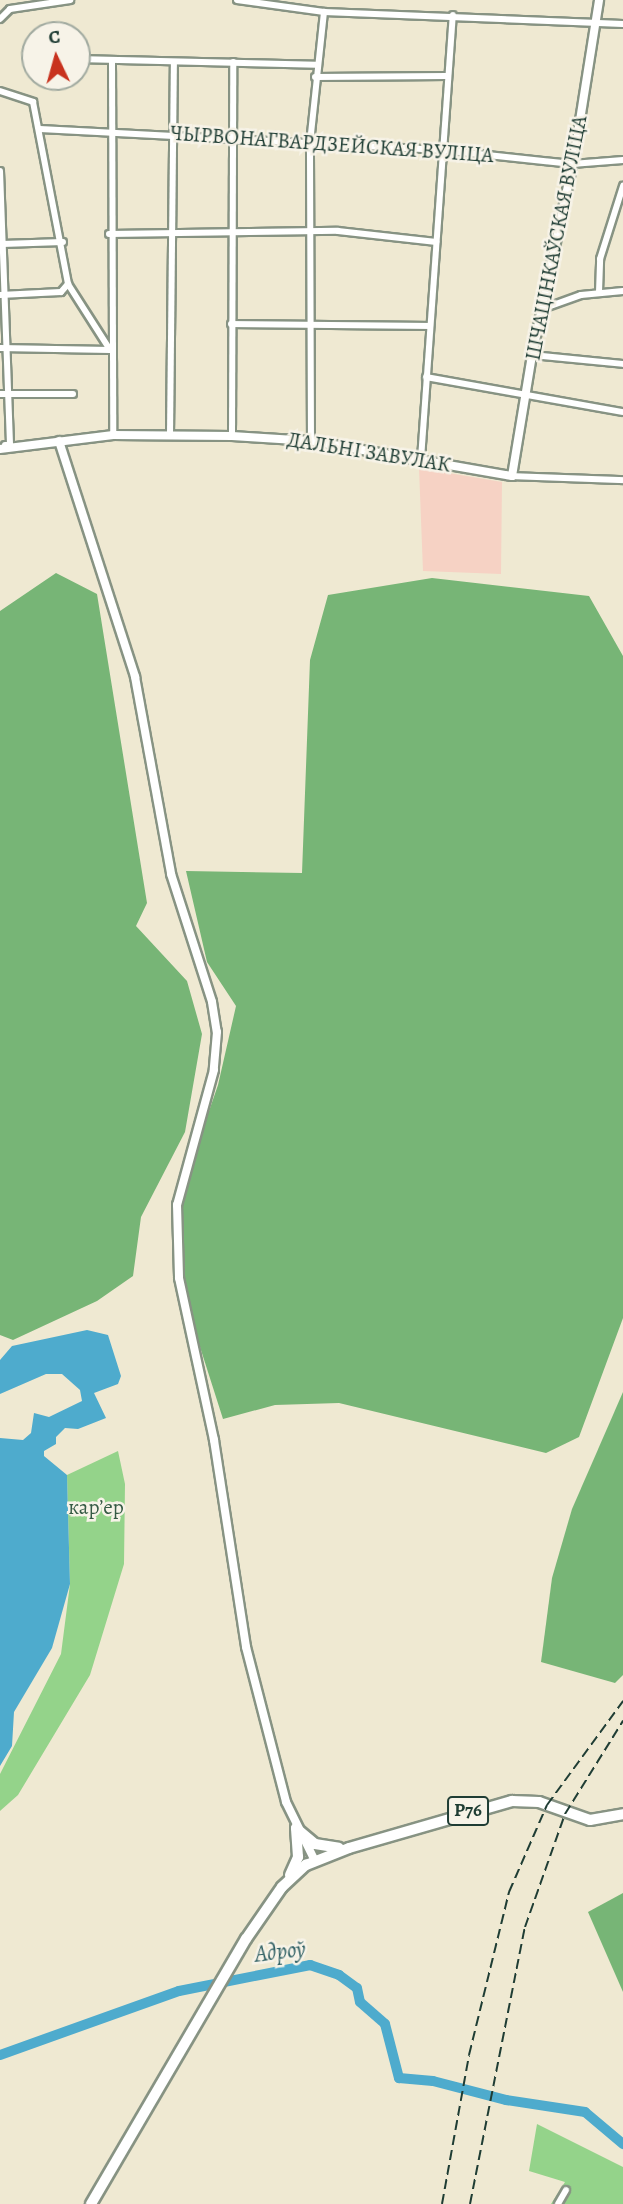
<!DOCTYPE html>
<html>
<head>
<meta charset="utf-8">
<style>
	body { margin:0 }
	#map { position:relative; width:623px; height:2204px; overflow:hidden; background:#efe9d2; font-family:Alegreya,serif }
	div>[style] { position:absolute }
	.built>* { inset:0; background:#f6d2c4 }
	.green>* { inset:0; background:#94d38a }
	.forest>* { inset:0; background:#77b576 }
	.water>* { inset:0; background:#4eabcd }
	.river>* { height:10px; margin:-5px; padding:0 5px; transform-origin:5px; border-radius:5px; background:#4eabcd }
	.roads { filter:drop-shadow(2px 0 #879383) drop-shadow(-2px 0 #879383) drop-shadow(0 2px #879383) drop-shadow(0 -2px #879383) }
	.minor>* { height:6px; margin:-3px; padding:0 3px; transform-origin:3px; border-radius:3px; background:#fff }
	.tertiary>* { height:8px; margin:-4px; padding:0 4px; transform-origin:4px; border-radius:4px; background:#fff }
	.primary>* { height:10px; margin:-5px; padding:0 5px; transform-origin:5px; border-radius:5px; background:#fff }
	.rail>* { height:2px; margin-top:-1px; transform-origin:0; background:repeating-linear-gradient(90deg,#1f3d34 0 10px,transparent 0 15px) }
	span { translate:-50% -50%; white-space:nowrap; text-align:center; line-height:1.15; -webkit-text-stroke:5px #f7f3e8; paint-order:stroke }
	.shield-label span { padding:2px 5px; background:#f7f3e8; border:2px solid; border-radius:5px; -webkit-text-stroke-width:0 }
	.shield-label { font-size:19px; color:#1f3d34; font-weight:700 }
	.street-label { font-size:21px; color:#1f3d34 }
	.park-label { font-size:21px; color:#365b45 }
	.water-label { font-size:23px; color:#2d5e62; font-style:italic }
	.north { position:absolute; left:21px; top:21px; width:70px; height:70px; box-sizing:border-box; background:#f7f3e8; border:2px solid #a1aaa0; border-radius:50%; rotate:355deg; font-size:19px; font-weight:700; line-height:28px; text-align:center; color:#1f3d34 }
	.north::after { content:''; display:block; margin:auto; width:24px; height:32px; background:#c8321e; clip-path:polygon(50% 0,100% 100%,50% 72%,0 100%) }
</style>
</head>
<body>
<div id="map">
	<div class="built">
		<div style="clip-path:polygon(419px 468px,502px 482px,501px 574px,423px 571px)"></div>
	</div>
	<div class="green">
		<div style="clip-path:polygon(118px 1451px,125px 1484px,124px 1564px,90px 1675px,18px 1795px,0 1811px,0 1774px,61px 1654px,70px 1584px,67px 1475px)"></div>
		<div style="clip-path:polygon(537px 2124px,623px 2167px,623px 2204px,551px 2204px,565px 2182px,529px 2171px)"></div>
	</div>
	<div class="forest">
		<div style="clip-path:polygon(56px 573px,97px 594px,147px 903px,136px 926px,187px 981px,202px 1034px,185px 1132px,141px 1217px,133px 1276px,97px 1301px,13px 1340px,0 1335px,0 611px)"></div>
		<div style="clip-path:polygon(432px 578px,589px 596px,623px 656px,623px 1318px,579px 1437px,546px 1453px,339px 1403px,275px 1405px,223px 1419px,185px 1300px,181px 1192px,218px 1085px,236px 1006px,207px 962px,186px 871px,302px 873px,310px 660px,328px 595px)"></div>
		<div style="clip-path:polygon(623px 1392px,623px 1675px,615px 1683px,541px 1662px,552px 1578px,572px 1509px)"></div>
		<div style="clip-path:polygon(623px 1893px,623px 1992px,588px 1912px)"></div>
	</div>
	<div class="water">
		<div style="clip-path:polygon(87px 1330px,108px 1335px,121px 1376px,118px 1384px,94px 1393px,106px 1418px,78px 1429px,65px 1428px,56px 1437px,56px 1444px,44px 1451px,44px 1456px,67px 1475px,70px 1584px,52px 1648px,14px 1712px,12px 1746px,0 1766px,0 1438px,23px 1440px,31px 1433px,34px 1413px,49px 1417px,82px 1401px,80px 1390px,62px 1374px,46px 1374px,0 1394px,0 1360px,12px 1346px)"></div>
	</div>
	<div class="river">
		<div style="left:0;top:2055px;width:190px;rotate:-19.7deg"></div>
		<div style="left:179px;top:1991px;width:134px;rotate:-11.2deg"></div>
		<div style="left:310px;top:1965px;width:31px;rotate:19deg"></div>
		<div style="left:339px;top:1975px;width:22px;rotate:36deg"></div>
		<div style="left:357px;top:1988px;width:14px;rotate:78deg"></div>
		<div style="left:360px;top:2002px;width:33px;rotate:41deg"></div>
		<div style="left:385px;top:2024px;width:56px;rotate:75.5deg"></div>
		<div style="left:399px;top:2078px;width:34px;rotate:5deg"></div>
		<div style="left:433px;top:2081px;width:75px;rotate:14.6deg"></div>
		<div style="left:506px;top:2100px;width:80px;rotate:8.6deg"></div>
		<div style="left:585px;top:2112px;width:50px;rotate:40.1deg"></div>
	</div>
	<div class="roads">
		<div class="minor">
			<div style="left:237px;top:0;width:88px;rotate:7.9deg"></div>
			<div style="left:324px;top:12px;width:299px;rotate:2.3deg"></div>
			<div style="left:0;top:19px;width:14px;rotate:-45deg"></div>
			<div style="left:10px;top:9px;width:61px;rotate:-8.5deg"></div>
			<div style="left:77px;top:59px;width:239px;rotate:1.4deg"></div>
			<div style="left:112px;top:61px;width:374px;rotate:89.8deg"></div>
			<div style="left:315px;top:77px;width:132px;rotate:-0.4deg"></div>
			<div style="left:0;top:91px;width:35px;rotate:18deg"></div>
			<div style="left:33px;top:102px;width:185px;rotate:79.1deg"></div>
			<div style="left:68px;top:284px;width:76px;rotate:57.4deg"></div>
			<div style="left:40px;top:129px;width:402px;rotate:3deg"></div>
			<div style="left:441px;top:150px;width:132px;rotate:6.1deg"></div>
			<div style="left:572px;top:164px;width:51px;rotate:-4.5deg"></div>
			<div style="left:0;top:171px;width:274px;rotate:87.9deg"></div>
			<div style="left:10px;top:445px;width:5px;rotate:180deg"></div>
			<div style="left:109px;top:234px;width:229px;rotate:-0.8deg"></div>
			<div style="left:338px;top:231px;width:99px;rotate:6.4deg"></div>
			<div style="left:2px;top:244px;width:61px;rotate:-1.9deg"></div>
			<div style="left:599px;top:292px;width:33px;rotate:-88deg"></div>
			<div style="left:600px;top:259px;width:77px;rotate:-72.5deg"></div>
			<div style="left:0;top:295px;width:61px;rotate:-2.8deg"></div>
			<div style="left:61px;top:292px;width:11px;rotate:-49deg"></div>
			<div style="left:542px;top:309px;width:41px;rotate:-19.7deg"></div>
			<div style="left:581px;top:295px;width:42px;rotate:-5.4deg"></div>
			<div style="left:231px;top:324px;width:199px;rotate:0.6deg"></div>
			<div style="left:0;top:348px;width:110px;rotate:1deg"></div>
			<div style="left:532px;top:355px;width:91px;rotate:5.6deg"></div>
			<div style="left:426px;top:377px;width:200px;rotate:10.1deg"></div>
			<div style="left:0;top:394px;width:73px"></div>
			<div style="left:170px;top:435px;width:372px;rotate:-89.4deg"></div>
			<div style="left:232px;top:436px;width:374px;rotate:-89.8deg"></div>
			<div style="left:311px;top:441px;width:298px;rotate:-90.2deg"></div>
			<div style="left:310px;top:143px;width:132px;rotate:-83.9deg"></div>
			<div style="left:421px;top:459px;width:445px;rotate:-85.9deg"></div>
			<div style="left:512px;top:476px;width:111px;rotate:2.1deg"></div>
			<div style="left:558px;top:2204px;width:16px;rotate:-60deg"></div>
		</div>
		<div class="tertiary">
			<div style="left:59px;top:441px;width:248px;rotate:72.1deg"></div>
			<div style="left:135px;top:677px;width:200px;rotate:79.6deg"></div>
			<div style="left:171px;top:874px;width:134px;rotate:72.2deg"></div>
			<div style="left:212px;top:1002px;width:30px;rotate:81deg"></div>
			<div style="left:217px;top:1032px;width:38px;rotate:95deg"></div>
			<div style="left:214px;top:1070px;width:140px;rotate:105.3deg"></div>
			<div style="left:177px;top:1205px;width:73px;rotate:88.4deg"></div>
			<div style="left:179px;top:1278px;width:166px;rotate:77.8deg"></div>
			<div style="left:214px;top:1440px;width:209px;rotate:81.2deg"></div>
			<div style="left:246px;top:1647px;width:160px;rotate:75.5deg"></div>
			<div style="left:286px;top:1802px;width:66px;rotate:63.8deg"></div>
			<div style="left:0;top:449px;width:114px;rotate:-7.1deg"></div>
			<div style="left:113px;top:435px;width:119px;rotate:0.5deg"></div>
			<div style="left:232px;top:436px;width:79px;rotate:3.6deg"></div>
			<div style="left:311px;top:441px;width:204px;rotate:9.9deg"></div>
			<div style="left:512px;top:476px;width:123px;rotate:-80.6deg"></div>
			<div style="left:532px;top:355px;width:208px;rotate:-78deg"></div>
			<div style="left:575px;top:152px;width:154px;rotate:-81deg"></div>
		</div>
		<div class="primary">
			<div style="left:296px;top:1828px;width:25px;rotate:40deg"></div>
			<div style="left:315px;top:1844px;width:24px;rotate:9deg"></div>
			<div style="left:290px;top:1875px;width:20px;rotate:-66deg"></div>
			<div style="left:298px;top:1857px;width:29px;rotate:-94deg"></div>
			<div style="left:91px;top:2204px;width:307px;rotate:-59.7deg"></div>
			<div style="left:246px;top:1939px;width:63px;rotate:-55.3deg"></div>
			<div style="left:282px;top:1887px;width:33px;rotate:-43deg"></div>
			<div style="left:306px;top:1865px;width:46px;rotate:-21.6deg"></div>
			<div style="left:349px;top:1848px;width:170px;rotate:-16.1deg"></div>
			<div style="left:512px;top:1801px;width:27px;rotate:2deg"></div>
			<div style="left:539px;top:1802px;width:54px;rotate:19.4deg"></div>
			<div style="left:590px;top:1820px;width:34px;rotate:-10deg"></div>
		</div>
	</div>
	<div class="rail">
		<div style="left:442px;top:2204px;width:151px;rotate:-79.7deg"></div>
		<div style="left:469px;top:2055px;width:168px;rotate:-76.2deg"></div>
		<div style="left:509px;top:1892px;width:95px;rotate:-66.4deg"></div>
		<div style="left:547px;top:1805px;width:129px;rotate:-53.8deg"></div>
		<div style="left:470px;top:2204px;width:282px;rotate:-78.8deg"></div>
		<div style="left:525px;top:1927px;width:120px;rotate:-70.5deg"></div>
		<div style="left:565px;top:1814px;width:110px;rotate:-58.1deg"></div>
	</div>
	<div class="shield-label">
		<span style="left:468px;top:1811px">Р76</span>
	</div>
	<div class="street-label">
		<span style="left:332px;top:144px;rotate:4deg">ЧЫРВОНАГВАРДЗЕЙСКАЯ ВУЛІЦА</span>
		<span style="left:556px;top:238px;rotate:-79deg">ШЧАЦІНКАЎСКАЯ ВУЛІЦА</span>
		<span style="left:369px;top:452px;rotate:9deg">ДАЛЬНІ ЗАВУЛАК</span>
	</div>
	<div class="park-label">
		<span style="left:96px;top:1507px">карʼер</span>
	</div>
	<div class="water-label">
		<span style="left:280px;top:1952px;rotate:-7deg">Адроў</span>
	</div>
	<div class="north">С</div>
</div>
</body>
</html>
